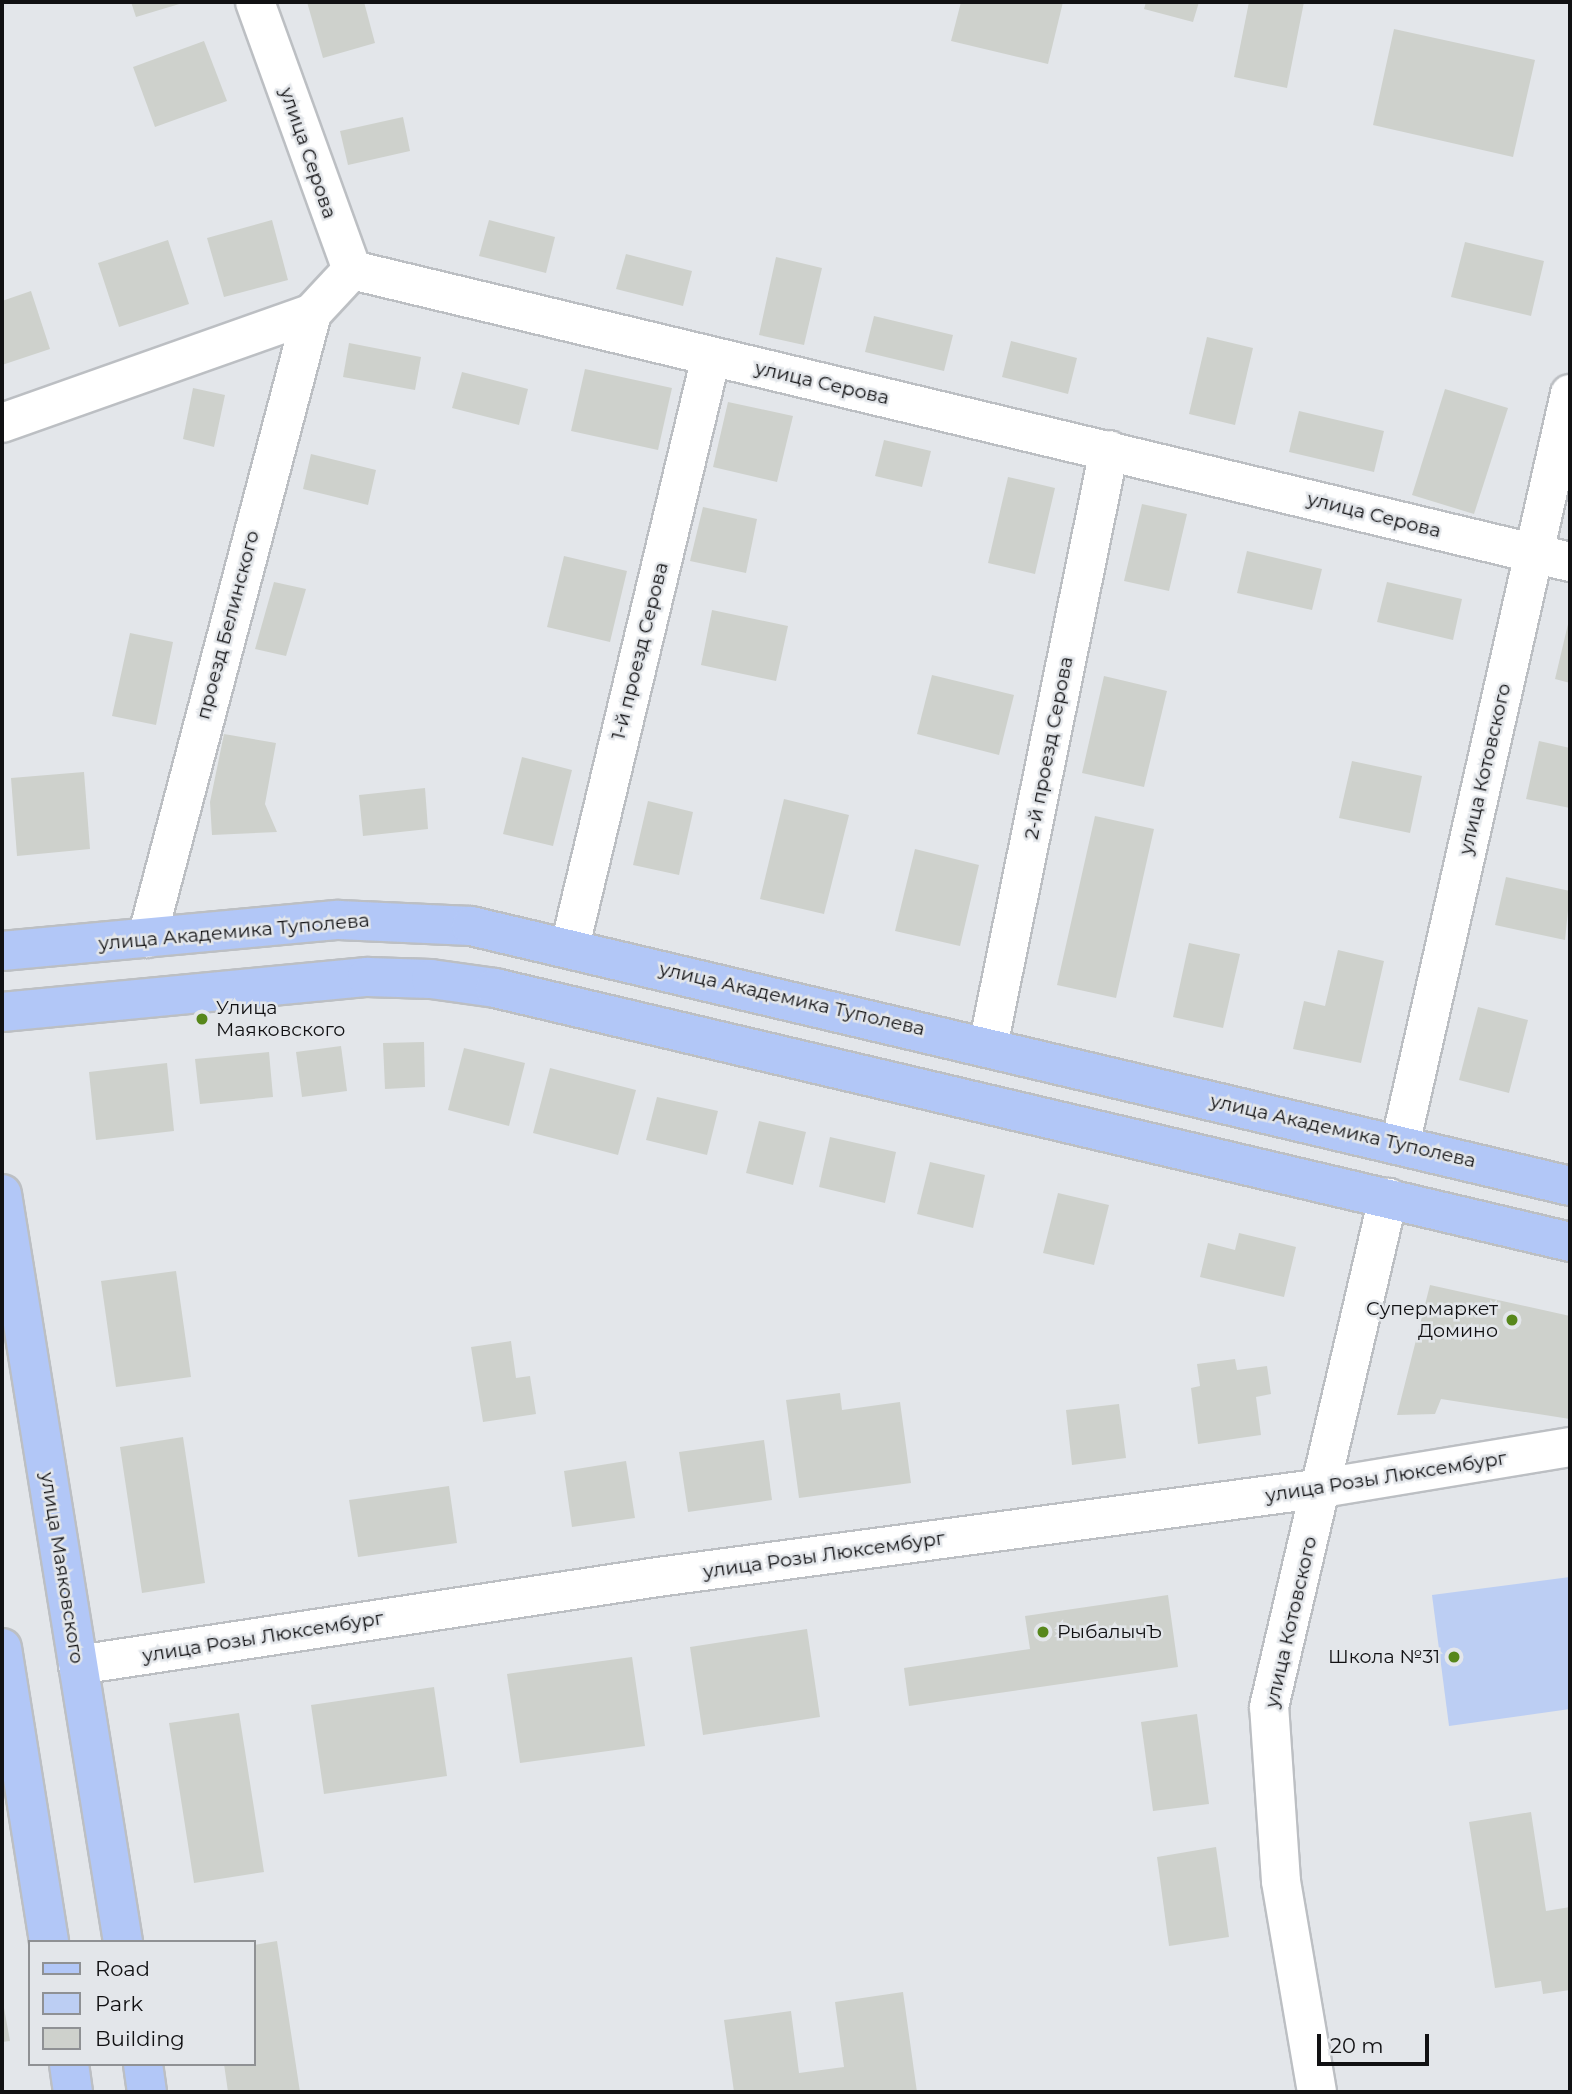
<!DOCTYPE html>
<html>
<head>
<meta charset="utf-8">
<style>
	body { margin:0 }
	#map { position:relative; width:1572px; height:2094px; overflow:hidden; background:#e3e6ea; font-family:Montserrat,sans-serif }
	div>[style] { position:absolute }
	.green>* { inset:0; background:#bccef3 }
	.building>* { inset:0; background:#ced1cc }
	.roads { filter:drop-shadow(2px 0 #bcbfc3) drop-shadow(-2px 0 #bcbfc3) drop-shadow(0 2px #bcbfc3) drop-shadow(0 -2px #bcbfc3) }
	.minor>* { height:38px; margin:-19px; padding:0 19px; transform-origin:19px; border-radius:19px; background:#fff }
	.major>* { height:38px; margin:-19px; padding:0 19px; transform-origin:19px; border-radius:19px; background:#b2c7f7 }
	.dots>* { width:19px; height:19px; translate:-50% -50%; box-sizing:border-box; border:4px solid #e3e6ea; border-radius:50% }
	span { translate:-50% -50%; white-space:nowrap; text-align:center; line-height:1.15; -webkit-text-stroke:5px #e3e6ea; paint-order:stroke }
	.street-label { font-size:19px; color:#111113 }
	.poi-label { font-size:19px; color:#111113 }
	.left { translate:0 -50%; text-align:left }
	.right { translate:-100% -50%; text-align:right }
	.frame { position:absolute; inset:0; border:4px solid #111113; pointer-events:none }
	.legend { position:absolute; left:28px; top:1940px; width:228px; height:126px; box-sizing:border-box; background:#e3e6ea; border:2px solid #8f9194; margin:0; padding:9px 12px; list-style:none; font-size:21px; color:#111113 }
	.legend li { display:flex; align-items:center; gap:14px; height:35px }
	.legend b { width:35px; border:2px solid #8f9194 }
	.scale { position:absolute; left:1317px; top:2034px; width:112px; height:32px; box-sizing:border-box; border:4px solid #111113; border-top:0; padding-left:9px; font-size:21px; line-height:24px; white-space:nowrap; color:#111113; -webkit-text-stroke:5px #e3e6ea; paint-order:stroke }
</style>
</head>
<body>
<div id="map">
	<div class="green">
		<div style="clip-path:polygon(1570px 1577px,1570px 1709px,1449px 1726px,1432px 1595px)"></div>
	</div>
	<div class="building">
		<div style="clip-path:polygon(131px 2px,186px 2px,136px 17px)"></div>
		<div style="clip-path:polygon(307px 2px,364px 2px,375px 43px,323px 58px)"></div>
		<div style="clip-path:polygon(961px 2px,1063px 2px,1048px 64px,951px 41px)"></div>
		<div style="clip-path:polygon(1146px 2px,1199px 2px,1193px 22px,1144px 9px)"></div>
		<div style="clip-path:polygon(1249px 2px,1304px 2px,1287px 88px,1234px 77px)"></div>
		<div style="clip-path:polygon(1394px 29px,1535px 60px,1513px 157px,1373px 125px)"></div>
		<div style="clip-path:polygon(204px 41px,227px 101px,155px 127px,133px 67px)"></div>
		<div style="clip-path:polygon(403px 117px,410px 151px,348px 165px,340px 131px)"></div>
		<div style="clip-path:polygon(272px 220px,288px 280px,224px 297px,207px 238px)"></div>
		<div style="clip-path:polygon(489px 220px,555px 237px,546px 273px,479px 256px)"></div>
		<div style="clip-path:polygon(168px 240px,189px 304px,119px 327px,98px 263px)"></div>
		<div style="clip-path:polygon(1465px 242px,1544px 261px,1531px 316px,1451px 297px)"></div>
		<div style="clip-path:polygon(626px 254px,692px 271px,683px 306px,616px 289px)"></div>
		<div style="clip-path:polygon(776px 257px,822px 268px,804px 345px,759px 335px)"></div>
		<div style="clip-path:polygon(31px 291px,50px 349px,2px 365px,2px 301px)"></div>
		<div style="clip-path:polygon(874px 316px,953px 335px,944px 371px,865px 352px)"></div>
		<div style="clip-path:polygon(1207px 337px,1253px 348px,1235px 425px,1189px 414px)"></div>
		<div style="clip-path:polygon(1011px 341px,1077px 358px,1068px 394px,1002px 377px)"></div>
		<div style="clip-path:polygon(349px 343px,421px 357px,415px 390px,343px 377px)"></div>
		<div style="clip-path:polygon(585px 369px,672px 388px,658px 450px,571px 431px)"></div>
		<div style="clip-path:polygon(462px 372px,528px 389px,519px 425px,452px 408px)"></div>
		<div style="clip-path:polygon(193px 388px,225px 395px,214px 447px,183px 439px)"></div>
		<div style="clip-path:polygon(1445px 389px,1508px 408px,1474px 514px,1412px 495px)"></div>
		<div style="clip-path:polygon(728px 402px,793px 416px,777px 482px,713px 467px)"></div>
		<div style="clip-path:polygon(1299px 411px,1384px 431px,1374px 472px,1289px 452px)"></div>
		<div style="clip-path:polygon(884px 440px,931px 451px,922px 487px,875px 476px)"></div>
		<div style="clip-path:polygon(311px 454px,376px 470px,368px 505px,303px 489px)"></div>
		<div style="clip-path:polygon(1008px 477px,1055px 488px,1035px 574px,988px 563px)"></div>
		<div style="clip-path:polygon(1142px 504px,1187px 514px,1169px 591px,1124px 581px)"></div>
		<div style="clip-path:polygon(703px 507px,757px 519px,746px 573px,690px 561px)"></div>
		<div style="clip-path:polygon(1247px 551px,1322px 569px,1312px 610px,1237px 593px)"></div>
		<div style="clip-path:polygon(564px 556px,627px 571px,610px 642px,547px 627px)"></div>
		<div style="clip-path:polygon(274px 582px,306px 589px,286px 656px,255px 649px)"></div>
		<div style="clip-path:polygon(1387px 582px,1462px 599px,1453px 640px,1377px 622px)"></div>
		<div style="clip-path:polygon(712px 610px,788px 626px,776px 681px,701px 665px)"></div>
		<div style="clip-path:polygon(1569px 620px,1570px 620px,1570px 683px,1555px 679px)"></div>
		<div style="clip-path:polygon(130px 633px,173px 642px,156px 725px,112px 716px)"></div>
		<div style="clip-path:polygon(932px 675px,1014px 695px,999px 755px,917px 734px)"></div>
		<div style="clip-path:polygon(1104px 676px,1167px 691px,1144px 787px,1082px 773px)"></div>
		<div style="clip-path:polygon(224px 734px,276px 743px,265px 804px,277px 832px,212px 835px,210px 802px)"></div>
		<div style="clip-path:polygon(1539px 741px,1570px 748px,1570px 808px,1526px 799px)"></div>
		<div style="clip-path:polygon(522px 757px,572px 770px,553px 846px,503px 834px)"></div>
		<div style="clip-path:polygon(1352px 761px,1422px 776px,1410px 833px,1339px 818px)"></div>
		<div style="clip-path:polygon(84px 772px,90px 849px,17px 856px,11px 778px)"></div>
		<div style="clip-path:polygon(425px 788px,428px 829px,363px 836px,359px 795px)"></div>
		<div style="clip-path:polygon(784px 799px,849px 815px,824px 914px,760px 899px)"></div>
		<div style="clip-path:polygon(648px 801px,693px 812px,679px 875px,633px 865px)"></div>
		<div style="clip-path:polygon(1095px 816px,1154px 829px,1116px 998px,1057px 985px)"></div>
		<div style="clip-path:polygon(915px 849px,979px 865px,960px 946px,895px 931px)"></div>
		<div style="clip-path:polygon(1506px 877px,1570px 891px,1565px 940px,1495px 925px)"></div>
		<div style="clip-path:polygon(1189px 943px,1240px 954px,1223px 1028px,1173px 1017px)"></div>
		<div style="clip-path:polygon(1338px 950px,1384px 961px,1361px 1063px,1293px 1049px,1304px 1001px,1325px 1006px)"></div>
		<div style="clip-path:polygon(1478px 1007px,1528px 1020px,1509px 1093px,1459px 1080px)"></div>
		<div style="clip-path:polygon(424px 1042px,425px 1087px,385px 1089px,383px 1043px)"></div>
		<div style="clip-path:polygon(341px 1046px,347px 1091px,302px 1097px,296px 1052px)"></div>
		<div style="clip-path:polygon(464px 1048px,525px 1063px,509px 1126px,448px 1110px)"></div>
		<div style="clip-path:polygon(269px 1052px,273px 1097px,200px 1104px,195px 1059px)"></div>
		<div style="clip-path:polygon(167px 1063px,174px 1131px,96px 1140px,89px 1072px)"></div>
		<div style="clip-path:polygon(550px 1068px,636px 1090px,618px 1155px,533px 1133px)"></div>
		<div style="clip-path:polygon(657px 1097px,718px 1111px,707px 1155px,646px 1140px)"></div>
		<div style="clip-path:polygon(759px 1121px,806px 1132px,793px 1185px,746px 1173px)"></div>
		<div style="clip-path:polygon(830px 1137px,896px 1152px,885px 1203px,819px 1187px)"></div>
		<div style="clip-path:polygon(930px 1162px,985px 1175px,973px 1228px,917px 1214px)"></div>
		<div style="clip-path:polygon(1058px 1193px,1109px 1205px,1094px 1265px,1043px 1253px)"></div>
		<div style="clip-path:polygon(1239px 1233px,1296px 1247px,1284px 1297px,1200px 1277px,1208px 1243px,1235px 1250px)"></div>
		<div style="clip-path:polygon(176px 1271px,191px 1377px,116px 1387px,101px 1281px)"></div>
		<div style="clip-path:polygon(1430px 1285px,1570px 1316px,1570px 1419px,1441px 1399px,1435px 1414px,1397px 1415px)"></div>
		<div style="clip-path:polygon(511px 1341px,516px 1378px,530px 1376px,536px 1414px,483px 1422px,471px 1347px)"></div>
		<div style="clip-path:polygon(1235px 1359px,1237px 1370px,1267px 1366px,1271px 1394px,1256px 1397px,1261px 1435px,1198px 1444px,1191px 1388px,1200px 1386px,1197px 1364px)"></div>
		<div style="clip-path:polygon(840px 1393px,842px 1410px,900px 1402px,911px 1483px,799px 1498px,786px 1400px)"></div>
		<div style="clip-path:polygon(1119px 1404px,1126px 1458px,1072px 1465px,1066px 1410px)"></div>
		<div style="clip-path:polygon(183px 1437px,205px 1583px,142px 1593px,120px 1447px)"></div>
		<div style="clip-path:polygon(764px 1440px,772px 1500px,688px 1512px,679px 1452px)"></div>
		<div style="clip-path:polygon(626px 1461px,635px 1518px,572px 1527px,564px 1471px)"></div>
		<div style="clip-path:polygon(449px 1486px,457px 1543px,358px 1557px,349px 1500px)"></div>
		<div style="clip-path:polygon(1168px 1595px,1178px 1667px,909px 1706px,904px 1668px,1030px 1649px,1025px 1616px)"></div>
		<div style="clip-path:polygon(807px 1629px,820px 1717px,703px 1735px,690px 1647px)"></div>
		<div style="clip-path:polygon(632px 1657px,645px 1746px,520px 1763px,507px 1674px)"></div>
		<div style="clip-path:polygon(434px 1687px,447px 1776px,324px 1794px,311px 1705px)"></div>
		<div style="clip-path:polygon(239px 1713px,264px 1872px,194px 1883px,169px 1723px)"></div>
		<div style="clip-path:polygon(1197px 1714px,1209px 1804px,1153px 1811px,1141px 1722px)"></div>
		<div style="clip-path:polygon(1531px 1812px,1546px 1911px,1570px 1907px,1570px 1990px,1543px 1994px,1541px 1981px,1495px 1988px,1469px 1822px)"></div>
		<div style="clip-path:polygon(1216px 1847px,1229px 1937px,1169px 1946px,1157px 1857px)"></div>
		<div style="clip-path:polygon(277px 1941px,300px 2092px,228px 2092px,224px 2064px,254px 2064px,254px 1945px)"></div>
		<div style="clip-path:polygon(903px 1992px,917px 2092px,734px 2092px,724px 2020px,791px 2011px,799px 2073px,844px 2067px,835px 2002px)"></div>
		<div style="clip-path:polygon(2px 1997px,10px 2041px,2px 2042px)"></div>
	</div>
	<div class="roads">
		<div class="minor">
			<div style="left:255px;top:2px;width:285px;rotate:70.1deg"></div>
			<div style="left:352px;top:270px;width:1253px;rotate:13.48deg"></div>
			<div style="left:2px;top:423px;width:329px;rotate:-19.5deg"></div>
			<div style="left:312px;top:313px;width:59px;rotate:-47.1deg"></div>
			<div style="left:147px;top:938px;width:646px;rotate:-75.21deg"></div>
			<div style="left:570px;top:946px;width:606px;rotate:-76.54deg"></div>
			<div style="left:988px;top:1046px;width:608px;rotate:-78.52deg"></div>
			<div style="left:1400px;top:1145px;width:770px;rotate:-77.25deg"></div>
			<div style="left:78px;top:1665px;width:587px;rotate:-8.63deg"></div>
			<div style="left:658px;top:1577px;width:671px;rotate:-7.62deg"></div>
			<div style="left:1323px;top:1488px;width:250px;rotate:-9.4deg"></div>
			<div style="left:1317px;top:2092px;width:214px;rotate:-99.7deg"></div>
			<div style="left:1281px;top:1881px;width:174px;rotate:-93.9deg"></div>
			<div style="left:1269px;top:1707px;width:523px;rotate:-76.84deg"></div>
		</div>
		<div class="major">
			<div style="left:2px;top:951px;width:338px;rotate:-5.3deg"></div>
			<div style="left:339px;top:920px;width:132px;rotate:2.6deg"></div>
			<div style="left:471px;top:926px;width:1129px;rotate:13.31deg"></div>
			<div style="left:2px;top:1012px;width:367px;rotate:-5.5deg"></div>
			<div style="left:367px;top:977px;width:64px;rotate:1.8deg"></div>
			<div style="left:431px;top:979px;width:65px;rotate:8deg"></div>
			<div style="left:495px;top:988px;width:1105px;rotate:13.29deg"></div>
			<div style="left:2px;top:1194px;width:758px;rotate:80.81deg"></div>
			<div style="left:2px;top:1648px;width:298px;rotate:80.9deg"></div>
			<div style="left:69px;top:2064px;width:28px;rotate:82deg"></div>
			<div style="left:143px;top:2064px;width:28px;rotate:82deg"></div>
		</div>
	</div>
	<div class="dots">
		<div style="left:202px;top:1019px;background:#57871b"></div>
		<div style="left:1512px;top:1320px;background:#57871b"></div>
		<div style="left:1043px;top:1632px;background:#57871b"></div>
		<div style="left:1454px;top:1657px;background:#57871b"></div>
	</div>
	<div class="street-label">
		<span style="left:308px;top:153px;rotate:71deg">улица Серова</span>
		<span style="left:822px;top:383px;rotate:13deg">улица Серова</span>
		<span style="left:1374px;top:515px;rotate:14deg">улица Серова</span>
		<span style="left:228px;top:625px;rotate:-75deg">проезд Белинского</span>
		<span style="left:640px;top:651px;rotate:-76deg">1-й проезд Серова</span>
		<span style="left:1049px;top:748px;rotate:-79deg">2-й проезд Серова</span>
		<span style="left:1485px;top:769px;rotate:-77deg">улица Котовского</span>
		<span style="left:234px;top:932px;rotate:-5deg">улица Академика Туполева</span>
		<span style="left:792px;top:999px;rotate:13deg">улица Академика Туполева</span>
		<span style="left:1343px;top:1131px;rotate:13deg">улица Академика Туполева</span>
		<span style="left:1386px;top:1477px;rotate:-9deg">улица Розы Люксембург</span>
		<span style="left:824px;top:1555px;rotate:-8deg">улица Розы Люксембург</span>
		<span style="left:62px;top:1568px;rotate:81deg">улица Маяковского</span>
		<span style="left:1291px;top:1622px;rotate:-77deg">улица Котовского</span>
		<span style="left:263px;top:1637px;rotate:-9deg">улица Розы Люксембург</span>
	</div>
	<div class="poi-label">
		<span class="left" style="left:216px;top:1019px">Улица<br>Маяковского</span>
		<span class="right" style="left:1498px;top:1320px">Супермаркет<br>Домино</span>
		<span class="left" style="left:1057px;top:1632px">РыбалычЪ</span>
		<span class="right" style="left:1440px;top:1657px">Школа №31</span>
	</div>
	<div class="frame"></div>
	<ul class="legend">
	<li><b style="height:9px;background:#b2c7f7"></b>Road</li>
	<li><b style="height:19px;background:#bccef3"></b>Park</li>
	<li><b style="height:19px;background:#ced1cc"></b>Building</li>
	</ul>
	<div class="scale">20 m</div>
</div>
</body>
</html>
